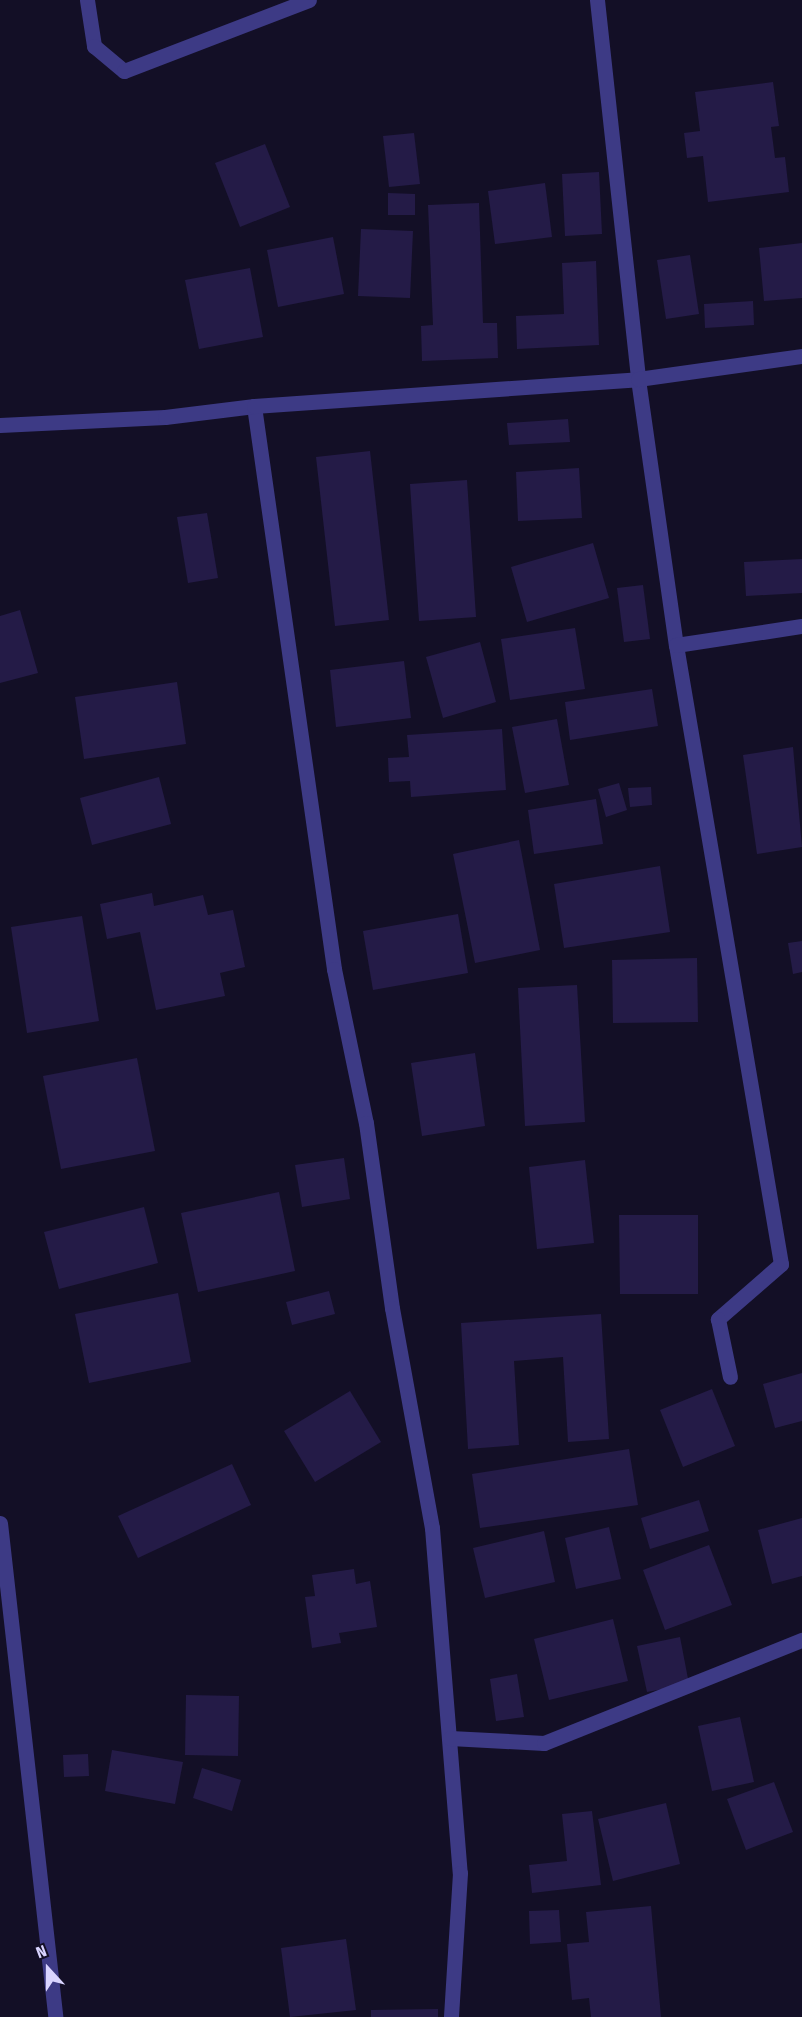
<!DOCTYPE html>
<html>
<head>
<meta charset="utf-8">
<style>
	body { margin:0 }
	#map { position:relative; width:802px; height:2017px; overflow:hidden; background:#130f26; font-family:"Fira Sans Condensed",sans-serif }
	div>[style] { position:absolute }
	.building>* { inset:0; background:#241b47 }
	.minor>* { height:15px; margin:-7.5px; padding:0 7.5px; transform-origin:7.5px; border-radius:7.5px; background:#3d3a85 }
	span { translate:-50% -50%; white-space:nowrap; text-align:center; line-height:1.15; -webkit-text-stroke:4.5px #130f26; paint-order:stroke }
	.north { position:absolute; left:18px; top:1939px; width:60px; height:60px; -webkit-text-stroke:4px #130f26; paint-order:stroke; rotate:339deg; font-size:16px; font-weight:700; line-height:24px; text-align:center; color:#d9d4ff }
	.north::after { content:''; display:block; margin:auto; width:21px; height:27px; background:#d9d4ff; clip-path:polygon(50% 0,100% 100%,50% 72%,0 100%) }
</style>
</head>
<body>
<div id="map">
	<div class="building">
		<div style="clip-path:polygon(773px 82px,779px 126px,771px 127px,775px 158px,785px 157px,789px 192px,708px 202px,703px 156px,687px 158px,684px 133px,700px 131px,695px 92px)"></div>
		<div style="clip-path:polygon(414px 133px,420px 184px,389px 187px,383px 136px)"></div>
		<div style="clip-path:polygon(265px 144px,290px 207px,240px 227px,215px 163px)"></div>
		<div style="clip-path:polygon(599px 172px,602px 234px,565px 236px,562px 174px)"></div>
		<div style="clip-path:polygon(545px 183px,552px 237px,495px 244px,488px 191px)"></div>
		<div style="clip-path:polygon(388px 193px,415px 194px,415px 215px,388px 215px)"></div>
		<div style="clip-path:polygon(479px 203px,483px 323px,497px 323px,498px 358px,422px 361px,421px 326px,433px 325px,428px 205px)"></div>
		<div style="clip-path:polygon(361px 229px,413px 231px,410px 298px,358px 296px)"></div>
		<div style="clip-path:polygon(333px 237px,344px 294px,278px 307px,267px 250px)"></div>
		<div style="clip-path:polygon(802px 243px,802px 298px,764px 301px,759px 248px)"></div>
		<div style="clip-path:polygon(690px 255px,699px 314px,666px 319px,657px 260px)"></div>
		<div style="clip-path:polygon(596px 261px,599px 345px,517px 349px,516px 316px,564px 314px,562px 263px)"></div>
		<div style="clip-path:polygon(250px 268px,263px 337px,199px 349px,185px 280px)"></div>
		<div style="clip-path:polygon(753px 301px,754px 325px,705px 328px,704px 304px)"></div>
		<div style="clip-path:polygon(568px 419px,570px 442px,509px 445px,507px 423px)"></div>
		<div style="clip-path:polygon(370px 451px,389px 620px,335px 626px,316px 457px)"></div>
		<div style="clip-path:polygon(579px 468px,582px 518px,518px 521px,516px 472px)"></div>
		<div style="clip-path:polygon(467px 480px,476px 617px,419px 621px,410px 484px)"></div>
		<div style="clip-path:polygon(207px 513px,218px 578px,188px 583px,177px 517px)"></div>
		<div style="clip-path:polygon(593px 543px,609px 598px,527px 622px,511px 567px)"></div>
		<div style="clip-path:polygon(802px 559px,802px 593px,746px 596px,744px 562px)"></div>
		<div style="clip-path:polygon(643px 585px,650px 639px,624px 642px,617px 588px)"></div>
		<div style="clip-path:polygon(20px 610px,38px 673px,0 683px,0 616px)"></div>
		<div style="clip-path:polygon(575px 628px,585px 689px,510px 700px,501px 639px)"></div>
		<div style="clip-path:polygon(480px 642px,496px 702px,443px 718px,426px 657px)"></div>
		<div style="clip-path:polygon(404px 661px,411px 718px,336px 727px,330px 670px)"></div>
		<div style="clip-path:polygon(177px 682px,186px 744px,84px 759px,75px 697px)"></div>
		<div style="clip-path:polygon(652px 689px,658px 726px,570px 740px,565px 702px)"></div>
		<div style="clip-path:polygon(557px 719px,569px 785px,525px 793px,512px 727px)"></div>
		<div style="clip-path:polygon(502px 729px,506px 790px,411px 797px,410px 781px,389px 782px,388px 758px,409px 757px,407px 735px)"></div>
		<div style="clip-path:polygon(793px 747px,802px 847px,757px 854px,743px 755px)"></div>
		<div style="clip-path:polygon(159px 777px,171px 824px,92px 845px,80px 798px)"></div>
		<div style="clip-path:polygon(619px 783px,627px 810px,606px 817px,598px 789px)"></div>
		<div style="clip-path:polygon(651px 787px,652px 805px,630px 807px,628px 788px)"></div>
		<div style="clip-path:polygon(596px 799px,603px 844px,534px 854px,528px 810px)"></div>
		<div style="clip-path:polygon(519px 840px,540px 950px,475px 963px,453px 854px)"></div>
		<div style="clip-path:polygon(660px 866px,670px 932px,564px 948px,554px 884px)"></div>
		<div style="clip-path:polygon(152px 893px,154px 906px,203px 895px,208px 915px,233px 910px,245px 967px,220px 973px,225px 996px,156px 1010px,140px 932px,107px 939px,100px 904px)"></div>
		<div style="clip-path:polygon(458px 914px,468px 973px,373px 990px,363px 931px)"></div>
		<div style="clip-path:polygon(82px 916px,99px 1021px,27px 1033px,11px 927px)"></div>
		<div style="clip-path:polygon(802px 941px,802px 972px,793px 974px,788px 943px)"></div>
		<div style="clip-path:polygon(697px 958px,698px 1022px,613px 1023px,612px 960px)"></div>
		<div style="clip-path:polygon(577px 985px,585px 1122px,525px 1126px,518px 988px)"></div>
		<div style="clip-path:polygon(475px 1053px,485px 1126px,422px 1136px,411px 1063px)"></div>
		<div style="clip-path:polygon(137px 1058px,155px 1151px,61px 1169px,43px 1076px)"></div>
		<div style="clip-path:polygon(344px 1158px,350px 1199px,302px 1207px,295px 1165px)"></div>
		<div style="clip-path:polygon(585px 1160px,594px 1243px,537px 1249px,529px 1167px)"></div>
		<div style="clip-path:polygon(279px 1192px,295px 1271px,198px 1292px,181px 1213px)"></div>
		<div style="clip-path:polygon(144px 1207px,158px 1263px,59px 1289px,44px 1232px)"></div>
		<div style="clip-path:polygon(619px 1215px,698px 1215px,698px 1294px,620px 1294px)"></div>
		<div style="clip-path:polygon(329px 1291px,335px 1314px,292px 1325px,286px 1302px)"></div>
		<div style="clip-path:polygon(178px 1293px,191px 1362px,89px 1383px,75px 1314px)"></div>
		<div style="clip-path:polygon(601px 1314px,609px 1439px,568px 1442px,563px 1357px,514px 1361px,519px 1445px,468px 1449px,461px 1323px)"></div>
		<div style="clip-path:polygon(802px 1373px,802px 1421px,775px 1428px,763px 1384px)"></div>
		<div style="clip-path:polygon(712px 1389px,735px 1446px,683px 1467px,660px 1410px)"></div>
		<div style="clip-path:polygon(350px 1391px,381px 1442px,315px 1482px,284px 1431px)"></div>
		<div style="clip-path:polygon(629px 1449px,638px 1505px,480px 1528px,472px 1474px)"></div>
		<div style="clip-path:polygon(232px 1464px,251px 1505px,138px 1558px,118px 1516px)"></div>
		<div style="clip-path:polygon(699px 1500px,709px 1531px,650px 1549px,641px 1518px)"></div>
		<div style="clip-path:polygon(802px 1518px,802px 1576px,772px 1584px,758px 1530px)"></div>
		<div style="clip-path:polygon(609px 1527px,621px 1579px,576px 1589px,565px 1538px)"></div>
		<div style="clip-path:polygon(544px 1531px,555px 1582px,485px 1598px,473px 1548px)"></div>
		<div style="clip-path:polygon(709px 1545px,732px 1605px,665px 1630px,643px 1570px)"></div>
		<div style="clip-path:polygon(354px 1569px,356px 1584px,370px 1581px,377px 1627px,339px 1633px,341px 1643px,312px 1648px,305px 1597px,315px 1596px,312px 1575px)"></div>
		<div style="clip-path:polygon(613px 1619px,628px 1681px,549px 1700px,534px 1639px)"></div>
		<div style="clip-path:polygon(680px 1637px,689px 1684px,647px 1692px,637px 1646px)"></div>
		<div style="clip-path:polygon(517px 1674px,524px 1717px,496px 1721px,490px 1679px)"></div>
		<div style="clip-path:polygon(186px 1695px,239px 1696px,238px 1756px,185px 1755px)"></div>
		<div style="clip-path:polygon(740px 1717px,754px 1782px,712px 1791px,698px 1726px)"></div>
		<div style="clip-path:polygon(112px 1750px,183px 1762px,175px 1804px,105px 1791px)"></div>
		<div style="clip-path:polygon(88px 1754px,89px 1776px,64px 1777px,63px 1755px)"></div>
		<div style="clip-path:polygon(202px 1768px,241px 1780px,232px 1811px,193px 1798px)"></div>
		<div style="clip-path:polygon(774px 1782px,793px 1832px,746px 1850px,727px 1799px)"></div>
		<div style="clip-path:polygon(666px 1803px,680px 1864px,613px 1881px,598px 1819px)"></div>
		<div style="clip-path:polygon(592px 1811px,601px 1885px,532px 1893px,529px 1865px,567px 1861px,562px 1814px)"></div>
		<div style="clip-path:polygon(651px 1906px,661px 2017px,591px 2017px,589px 1998px,572px 2000px,567px 1944px,589px 1942px,586px 1912px)"></div>
		<div style="clip-path:polygon(559px 1910px,561px 1942px,530px 1944px,529px 1911px)"></div>
		<div style="clip-path:polygon(346px 1939px,356px 2010px,290px 2017px,281px 1948px)"></div>
		<div style="clip-path:polygon(438px 2009px,438px 2017px,371px 2017px,371px 2010px)"></div>
	</div>
	<div class="minor">
		<div style="left:87px;top:0;width:47px;rotate:81.3deg"></div>
		<div style="left:94px;top:46px;width:39px;rotate:40deg"></div>
		<div style="left:124px;top:71px;width:198px;rotate:-21deg"></div>
		<div style="left:597px;top:0;width:381px;rotate:83.8deg"></div>
		<div style="left:638px;top:379px;width:269px;rotate:81.9deg"></div>
		<div style="left:676px;top:645px;width:628px;rotate:80.37deg"></div>
		<div style="left:781px;top:1264px;width:84px;rotate:138.9deg"></div>
		<div style="left:718px;top:1319px;width:59px;rotate:78.3deg"></div>
		<div style="left:254px;top:406px;width:569px;rotate:81.91deg"></div>
		<div style="left:334px;top:969px;width:157px;rotate:78.3deg"></div>
		<div style="left:366px;top:1123px;width:187px;rotate:82deg"></div>
		<div style="left:392px;top:1308px;width:224px;rotate:79.7deg"></div>
		<div style="left:432px;top:1528px;width:346px;rotate:85.4deg"></div>
		<div style="left:460px;top:1873px;width:144px;rotate:93.6deg"></div>
		<div style="left:0;top:425px;width:165px;rotate:-2.8deg"></div>
		<div style="left:165px;top:417px;width:90px;rotate:-7deg"></div>
		<div style="left:254px;top:406px;width:385px;rotate:-4deg"></div>
		<div style="left:638px;top:379px;width:166px;rotate:-8deg"></div>
		<div style="left:676px;top:645px;width:127px;rotate:-8.6deg"></div>
		<div style="left:0;top:1523px;width:497px;rotate:83.6deg"></div>
		<div style="left:450px;top:1738px;width:94px;rotate:3deg"></div>
		<div style="left:544px;top:1743px;width:278px;rotate:-21.8deg"></div>
	</div>
	<div class="north">N</div>
</div>
</body>
</html>
